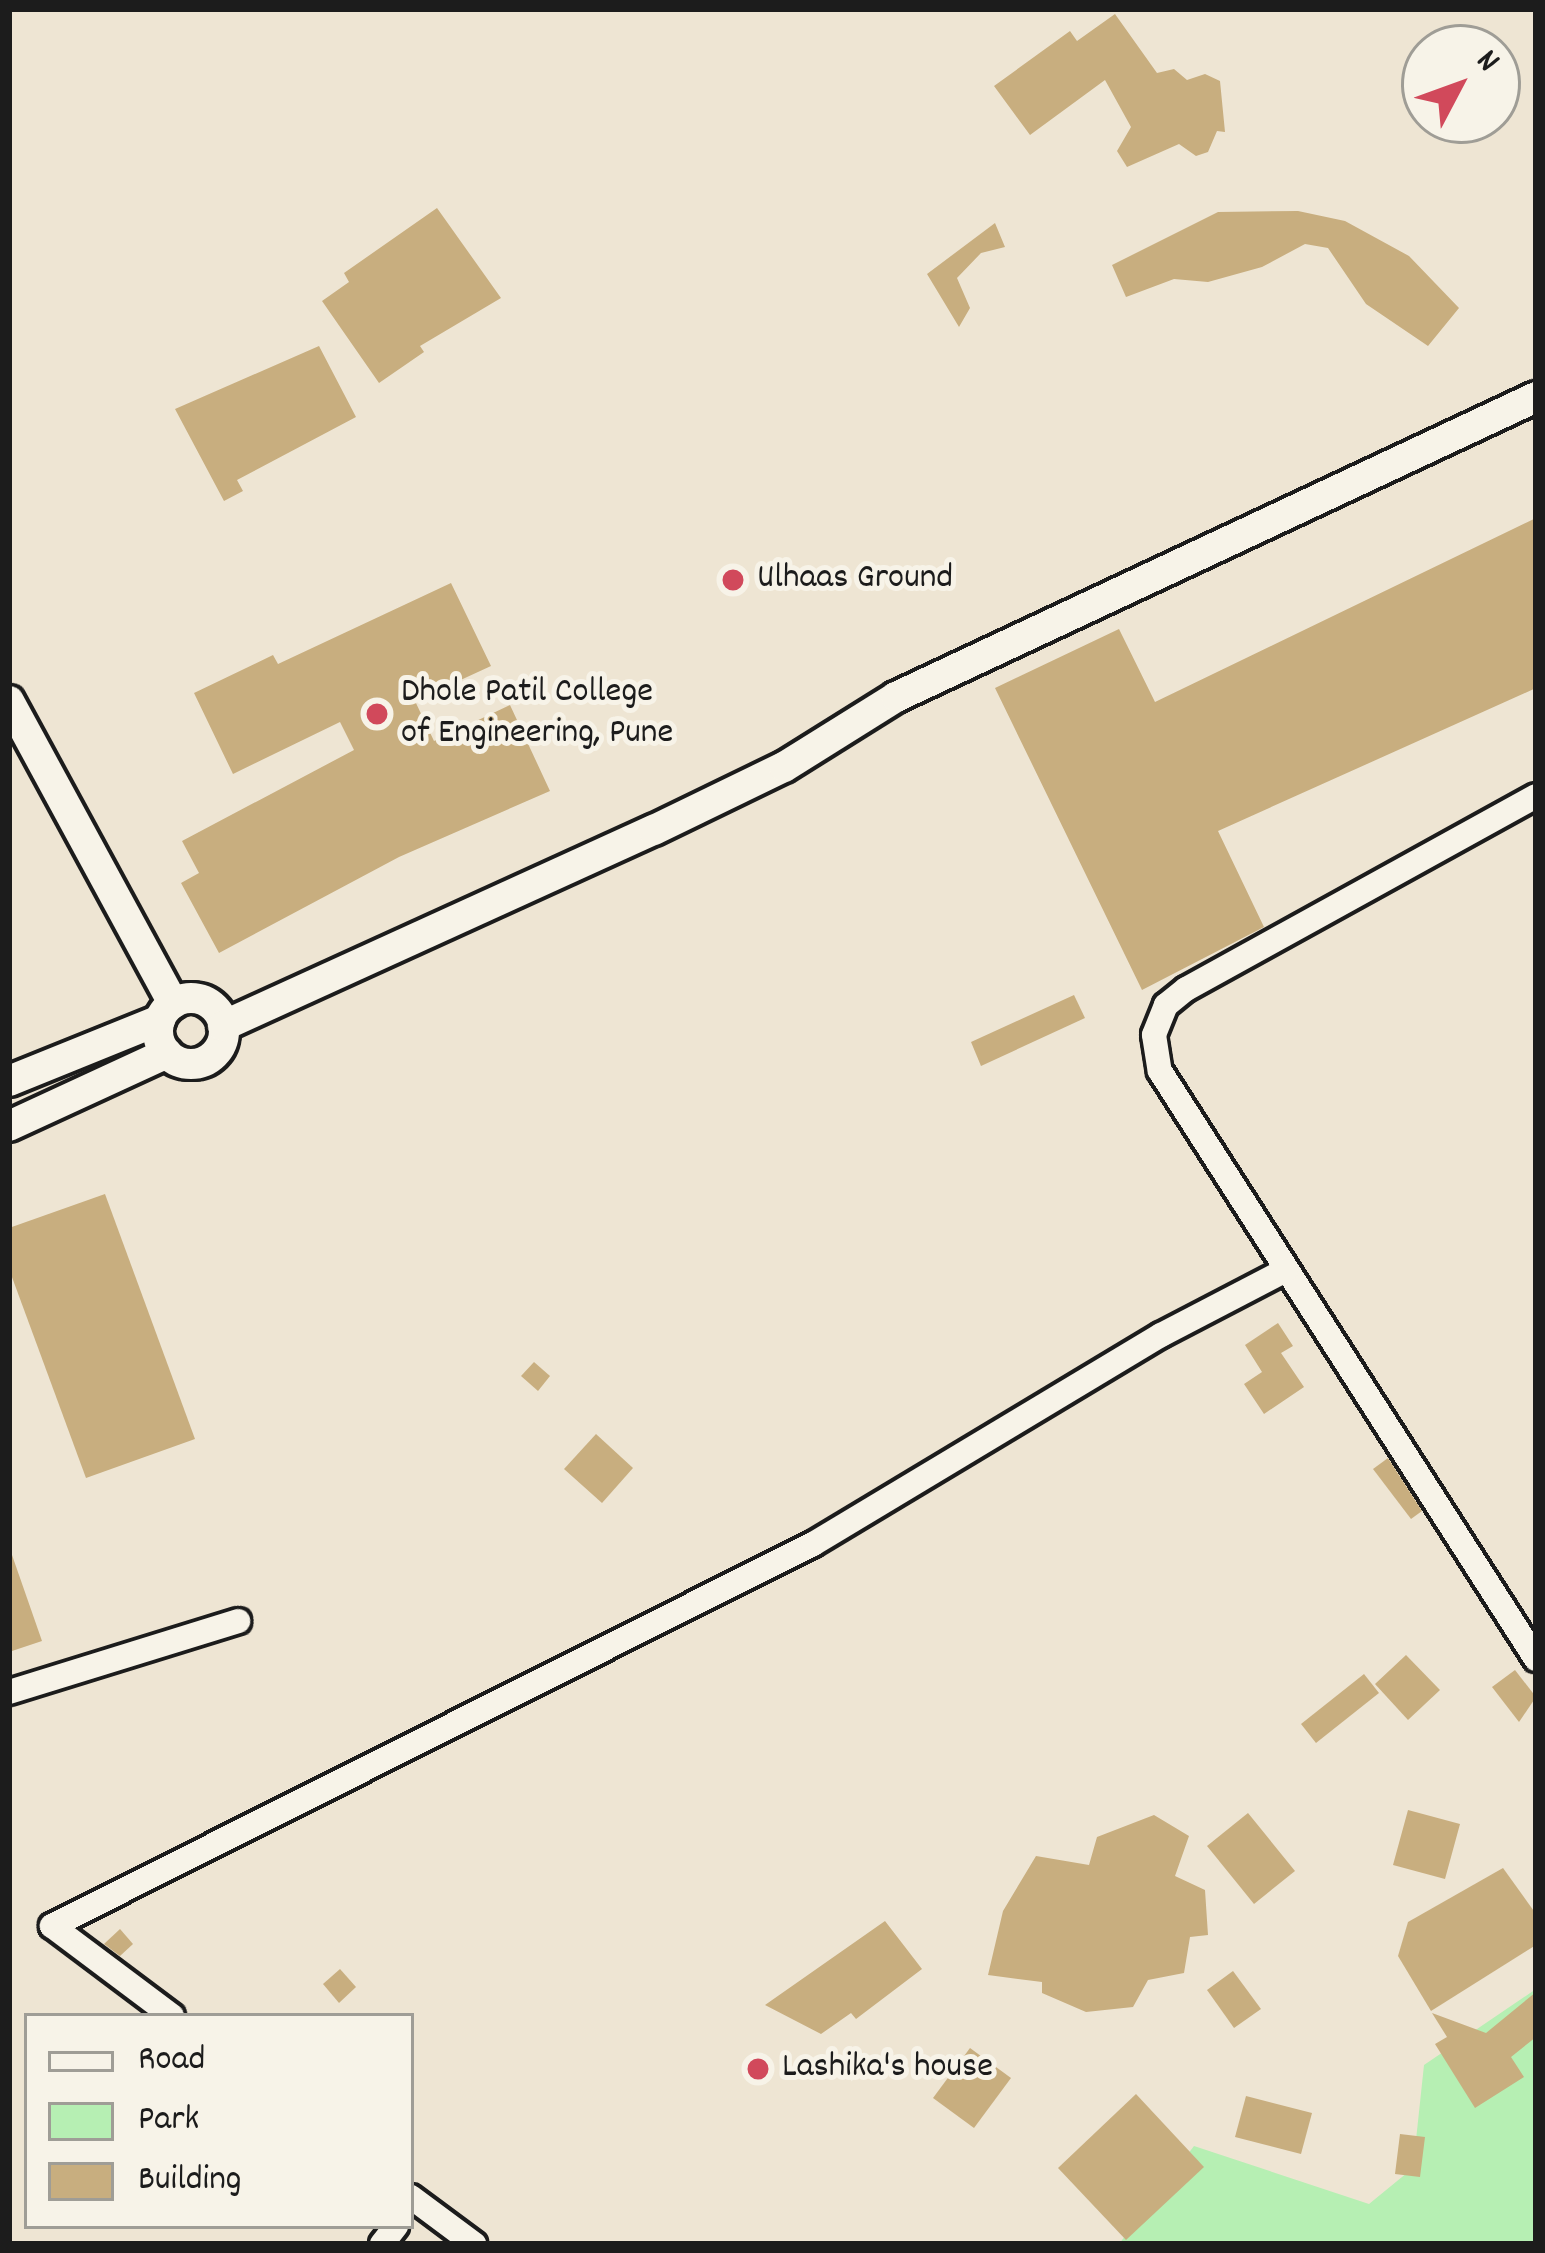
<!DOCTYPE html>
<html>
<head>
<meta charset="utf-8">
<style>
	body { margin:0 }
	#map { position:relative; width:1545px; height:2253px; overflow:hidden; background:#eee5d3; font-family:Dekko,sans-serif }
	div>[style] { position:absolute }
	.green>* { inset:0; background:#b6efb3 }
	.building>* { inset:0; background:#c8ae7f }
	.roads { filter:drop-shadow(3px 0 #1c1c1c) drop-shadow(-3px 0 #1c1c1c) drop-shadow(0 3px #1c1c1c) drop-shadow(0 -3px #1c1c1c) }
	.minor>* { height:24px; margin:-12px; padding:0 12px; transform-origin:12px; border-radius:12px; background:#f7f3e8 }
	.tertiary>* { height:30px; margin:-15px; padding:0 15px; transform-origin:15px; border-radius:15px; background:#f7f3e8 }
	.tertiary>.ring { margin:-15px; padding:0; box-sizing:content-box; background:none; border:30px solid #f7f3e8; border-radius:50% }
	.dots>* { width:33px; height:33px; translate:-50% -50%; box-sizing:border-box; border:6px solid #f7f3e8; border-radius:50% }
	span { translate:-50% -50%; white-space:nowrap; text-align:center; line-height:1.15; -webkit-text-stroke:10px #f7f3e8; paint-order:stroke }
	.poi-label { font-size:36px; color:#1c1c1c }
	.left { translate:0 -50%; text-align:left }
	.frame { position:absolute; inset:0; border:12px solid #1c1c1c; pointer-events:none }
	.legend { position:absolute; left:24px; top:2013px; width:390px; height:216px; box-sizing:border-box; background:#f7f3e8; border:3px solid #9f9d96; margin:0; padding:15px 21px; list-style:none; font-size:36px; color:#1c1c1c }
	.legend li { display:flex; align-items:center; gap:24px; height:60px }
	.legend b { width:60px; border:3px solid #9f9d96 }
	.north { position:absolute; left:1401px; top:24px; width:120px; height:120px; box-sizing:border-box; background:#f7f3e8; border:3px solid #9f9d96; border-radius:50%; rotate:49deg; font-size:33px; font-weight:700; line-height:48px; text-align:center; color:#1c1c1c }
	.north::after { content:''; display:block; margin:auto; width:42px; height:54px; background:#d1495b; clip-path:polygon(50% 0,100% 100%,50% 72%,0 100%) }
</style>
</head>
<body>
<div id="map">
	<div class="green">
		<div style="clip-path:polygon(1536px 1989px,1536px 2244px,1119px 2244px,1194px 2146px,1369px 2204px,1413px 2168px,1424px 2065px)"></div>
	</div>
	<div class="building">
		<div style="clip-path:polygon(1115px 14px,1157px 73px,1174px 69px,1187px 80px,1205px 74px,1220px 81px,1225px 132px,1217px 131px,1208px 152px,1196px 156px,1179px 144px,1127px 167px,1117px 151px,1131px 127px,1105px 80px,1030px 135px,994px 86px,1070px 31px,1077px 41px)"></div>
		<div style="clip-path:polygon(437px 208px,501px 298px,420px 346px,424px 352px,379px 383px,322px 301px,349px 282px,344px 273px)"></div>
		<div style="clip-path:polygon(1298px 211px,1345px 221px,1409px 256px,1459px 308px,1428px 346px,1366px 304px,1328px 248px,1305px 244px,1262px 267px,1208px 282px,1174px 279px,1126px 297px,1112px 265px,1218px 212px)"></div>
		<div style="clip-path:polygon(995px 223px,1005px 247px,981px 253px,957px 278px,970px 308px,959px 327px,927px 274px)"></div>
		<div style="clip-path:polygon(319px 346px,356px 417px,237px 480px,243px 491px,224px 501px,175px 409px)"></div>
		<div style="clip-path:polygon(1536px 518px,1536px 688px,1218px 831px,1264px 927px,1142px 990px,995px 688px,1119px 629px,1155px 702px)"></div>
		<div style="clip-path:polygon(451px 583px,491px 666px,415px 701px,434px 741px,510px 705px,550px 791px,399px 857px,219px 953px,181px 883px,199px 873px,182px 841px,354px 750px,340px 722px,233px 774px,194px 693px,273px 655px,278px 664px)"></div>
		<div style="clip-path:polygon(1074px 995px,1085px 1018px,981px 1066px,971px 1042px)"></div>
		<div style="clip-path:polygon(105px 1194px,195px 1439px,86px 1478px,9px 1269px,9px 1228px)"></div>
		<div style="clip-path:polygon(1278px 1323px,1293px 1346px,1281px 1353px,1304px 1387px,1264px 1414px,1244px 1384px,1262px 1372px,1245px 1345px)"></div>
		<div style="clip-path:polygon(534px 1362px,550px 1376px,538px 1391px,521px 1376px)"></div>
		<div style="clip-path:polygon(596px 1434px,633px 1468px,602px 1503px,564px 1469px)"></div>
		<div style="clip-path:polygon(1388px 1458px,1422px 1511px,1411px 1519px,1373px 1469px)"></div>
		<div style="clip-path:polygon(12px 1555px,42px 1641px,9px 1652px,9px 1556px)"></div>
		<div style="clip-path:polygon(1406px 1655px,1440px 1690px,1408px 1720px,1375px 1684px)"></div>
		<div style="clip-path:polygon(1515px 1670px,1536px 1697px,1519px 1722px,1492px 1687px)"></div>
		<div style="clip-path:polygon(1364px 1674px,1379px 1693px,1316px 1743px,1301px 1724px)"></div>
		<div style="clip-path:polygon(1408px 1810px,1460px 1824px,1445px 1879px,1393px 1865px)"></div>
		<div style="clip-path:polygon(1248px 1813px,1295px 1871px,1254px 1904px,1207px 1846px)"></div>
		<div style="clip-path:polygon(1154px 1815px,1189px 1836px,1175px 1876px,1205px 1890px,1208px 1935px,1190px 1937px,1184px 1973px,1148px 1980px,1133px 2007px,1086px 2012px,1042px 1993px,1042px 1982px,988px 1975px,1003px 1911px,1036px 1856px,1089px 1865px,1097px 1837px)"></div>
		<div style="clip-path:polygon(1503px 1868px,1536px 1914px,1536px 1945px,1431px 2011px,1398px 1956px,1408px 1922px)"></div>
		<div style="clip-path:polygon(885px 1921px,922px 1969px,856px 2019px,851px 2013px,821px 2034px,765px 2005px)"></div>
		<div style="clip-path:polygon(120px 1929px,133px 1944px,120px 1956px,104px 1944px)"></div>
		<div style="clip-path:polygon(340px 1969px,356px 1987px,339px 2003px,323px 1984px)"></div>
		<div style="clip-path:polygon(1233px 1971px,1261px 2009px,1234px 2028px,1207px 1990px)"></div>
		<div style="clip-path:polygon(1536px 1992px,1536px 2037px,1511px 2057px,1524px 2077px,1475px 2108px,1435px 2044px,1447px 2037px,1432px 2013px,1486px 2033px)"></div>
		<div style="clip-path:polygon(970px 2048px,1011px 2078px,974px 2128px,933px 2098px)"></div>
		<div style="clip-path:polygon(1136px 2094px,1204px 2167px,1126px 2240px,1058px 2168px)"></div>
		<div style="clip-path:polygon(1246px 2096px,1312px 2113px,1301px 2154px,1235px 2137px)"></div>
		<div style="clip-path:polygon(1400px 2134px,1425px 2137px,1420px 2177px,1395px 2174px)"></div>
	</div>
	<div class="roads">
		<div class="minor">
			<div style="left:1536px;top:796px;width:400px;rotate:151.1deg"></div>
			<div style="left:1186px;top:989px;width:26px;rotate:141deg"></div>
			<div style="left:1166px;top:1005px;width:32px;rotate:112deg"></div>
			<div style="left:1154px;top:1035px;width:36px;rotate:81deg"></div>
			<div style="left:1160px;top:1071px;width:698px;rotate:57.4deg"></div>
			<div style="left:9px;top:1692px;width:240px;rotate:-17.2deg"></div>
			<div style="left:172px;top:2016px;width:150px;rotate:-143.1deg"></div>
			<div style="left:52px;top:1926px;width:851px;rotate:-26.66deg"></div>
			<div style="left:813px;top:1544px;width:406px;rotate:-31deg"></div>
			<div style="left:1161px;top:1335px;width:141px;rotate:-27.5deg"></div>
			<div style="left:411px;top:2197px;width:79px;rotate:36.7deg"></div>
			<div style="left:382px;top:2244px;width:23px;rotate:-52deg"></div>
		</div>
		<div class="tertiary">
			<div style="left:9px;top:701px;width:344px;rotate:61.5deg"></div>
			<div class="ring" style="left:158px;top:998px;width:36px;height:36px"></div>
			<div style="left:223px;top:1026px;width:473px;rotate:-24.5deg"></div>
			<div style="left:654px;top:830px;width:144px;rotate:-25.9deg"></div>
			<div style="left:784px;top:767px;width:132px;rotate:-32deg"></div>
			<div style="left:896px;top:697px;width:707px;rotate:-25.11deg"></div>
			<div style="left:9px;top:1081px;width:163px;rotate:-22deg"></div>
			<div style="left:9px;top:1126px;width:174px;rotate:-24.8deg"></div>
		</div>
	</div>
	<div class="dots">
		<div style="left:733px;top:580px;background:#d1495b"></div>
		<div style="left:377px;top:714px;background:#d1495b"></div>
		<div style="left:758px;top:2069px;background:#d1495b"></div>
	</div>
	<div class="poi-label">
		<span class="left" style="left:757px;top:580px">Ulhaas Ground</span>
		<span class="left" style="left:401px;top:714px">Dhole Patil College<br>of Engineering, Pune</span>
		<span class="left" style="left:782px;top:2069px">Lashika's house</span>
	</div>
	<div class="frame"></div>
	<ul class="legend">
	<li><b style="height:15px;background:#f7f3e8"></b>Road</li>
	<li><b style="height:33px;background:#b6efb3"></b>Park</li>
	<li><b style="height:33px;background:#c8ae7f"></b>Building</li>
	</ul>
	<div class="north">N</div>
</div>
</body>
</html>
